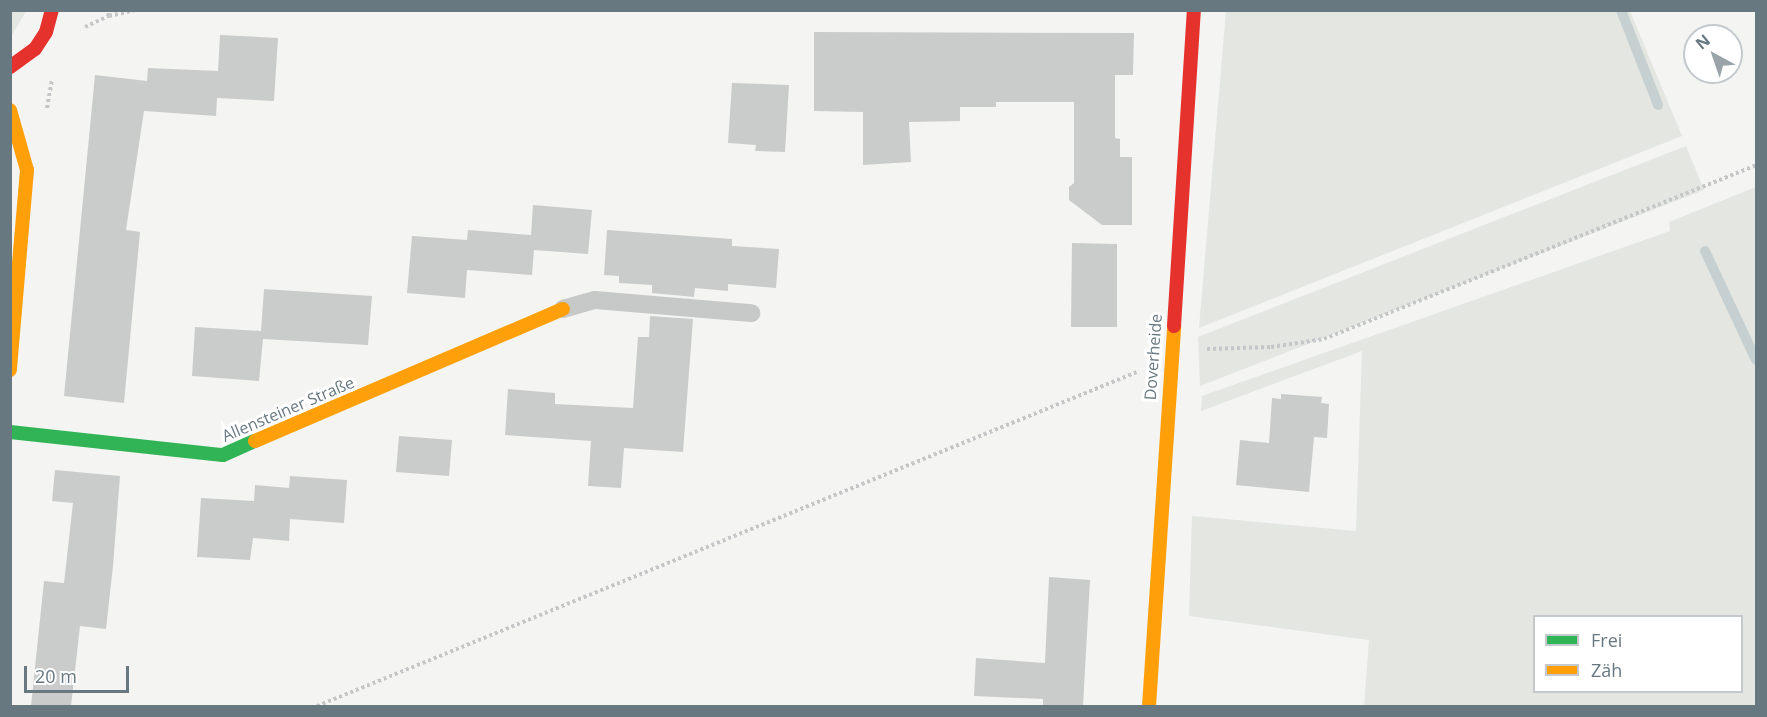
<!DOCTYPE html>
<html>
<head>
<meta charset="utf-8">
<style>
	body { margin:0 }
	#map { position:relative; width:1767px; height:717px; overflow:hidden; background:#f4f4f3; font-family:"Open Sans",sans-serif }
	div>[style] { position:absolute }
	.green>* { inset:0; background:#e3e6e1 }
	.stream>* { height:10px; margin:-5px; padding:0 5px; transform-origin:5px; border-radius:5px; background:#c6d0d1 }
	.building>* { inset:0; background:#cacbcb }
	.path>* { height:4px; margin-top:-2px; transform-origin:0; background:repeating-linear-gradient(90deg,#c5c6c7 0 3px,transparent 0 6px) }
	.lane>* { height:18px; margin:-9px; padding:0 9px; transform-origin:9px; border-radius:9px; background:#c7c9c9 }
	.fast>* { height:14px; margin:-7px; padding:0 7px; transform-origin:7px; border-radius:7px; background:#30b455 }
	.slow>* { height:14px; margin:-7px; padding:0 7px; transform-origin:7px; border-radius:7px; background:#ff9f0a }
	.jam>* { height:14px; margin:-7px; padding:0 7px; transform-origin:7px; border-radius:7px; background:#e5322d }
	span { translate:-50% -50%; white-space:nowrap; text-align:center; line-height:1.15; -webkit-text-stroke:6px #fff; paint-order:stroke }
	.street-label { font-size:16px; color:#687880 }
	.frame { position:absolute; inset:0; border:12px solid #687880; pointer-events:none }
	.legend { position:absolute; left:1533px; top:615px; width:210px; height:78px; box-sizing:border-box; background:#fff; border:2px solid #c3c9cc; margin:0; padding:8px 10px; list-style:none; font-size:18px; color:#687880 }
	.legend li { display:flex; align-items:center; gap:12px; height:30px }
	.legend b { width:30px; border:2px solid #c3c9cc }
	.north { position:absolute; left:1683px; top:24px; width:60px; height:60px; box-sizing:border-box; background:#fff; border:2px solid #c3c9cc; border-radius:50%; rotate:320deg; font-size:16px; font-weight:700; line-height:24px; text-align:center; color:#687880 }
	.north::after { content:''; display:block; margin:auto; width:21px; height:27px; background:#99a3a8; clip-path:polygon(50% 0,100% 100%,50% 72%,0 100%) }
	.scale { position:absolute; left:24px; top:666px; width:105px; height:27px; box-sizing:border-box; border:3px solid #687880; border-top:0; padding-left:8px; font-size:18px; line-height:21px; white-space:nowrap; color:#687880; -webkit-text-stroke:4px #fff; paint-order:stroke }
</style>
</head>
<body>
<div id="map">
	<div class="green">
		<div style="clip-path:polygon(11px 10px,26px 11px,11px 37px,10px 11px)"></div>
		<div style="clip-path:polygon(1226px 11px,1630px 11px,1682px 136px,1199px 328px)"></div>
		<div style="clip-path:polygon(1686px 146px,1704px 190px,1200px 386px,1198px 337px)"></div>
		<div style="clip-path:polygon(evenodd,1756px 187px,1756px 706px,1364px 706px,1369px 640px,1189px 616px,1192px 516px,1356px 531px,1362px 351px,1201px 411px,1202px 396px,1670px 231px,1669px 222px,1756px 187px,1742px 616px,1742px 692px,1534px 692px,1534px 616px,1742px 616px)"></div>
	</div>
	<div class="stream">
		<div style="left:1621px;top:10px;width:102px;rotate:68.7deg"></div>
		<div style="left:1705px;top:251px;width:120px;rotate:64.9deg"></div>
	</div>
	<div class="building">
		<div style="clip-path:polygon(814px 32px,1134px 33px,1133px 75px,1115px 75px,1115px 138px,1120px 139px,1120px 157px,1132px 157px,1132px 225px,1102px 225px,1069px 200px,1069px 187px,1074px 183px,1074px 102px,996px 102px,996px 107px,960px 107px,960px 121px,909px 122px,911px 162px,863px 165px,863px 112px,814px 111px)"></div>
		<div style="clip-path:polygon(220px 35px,278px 38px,274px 101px,217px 98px,216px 116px,144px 111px,126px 230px,140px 232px,124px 403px,64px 396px,95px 75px,147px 81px,148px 68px,218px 71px)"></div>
		<div style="clip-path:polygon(732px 83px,789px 85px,785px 152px,755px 151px,756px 145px,728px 143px)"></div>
		<div style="clip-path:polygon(533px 205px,592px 210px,588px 254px,534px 250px,532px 275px,467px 270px,465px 298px,407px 293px,412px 236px,467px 240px,468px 230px,531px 235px)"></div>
		<div style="clip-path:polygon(607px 230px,732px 239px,732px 246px,779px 249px,776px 288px,728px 284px,728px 291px,695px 288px,694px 297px,652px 293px,652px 285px,619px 283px,619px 276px,604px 275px)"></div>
		<div style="clip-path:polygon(1072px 243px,1117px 244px,1117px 327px,1071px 327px)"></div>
		<div style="clip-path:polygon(264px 289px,372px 296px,368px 345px,263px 339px,259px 381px,192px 376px,195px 327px,261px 331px)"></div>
		<div style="clip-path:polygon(650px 316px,693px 319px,683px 452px,624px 448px,621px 488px,588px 486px,591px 441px,505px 435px,508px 389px,555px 393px,555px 404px,633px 408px,638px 337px,649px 337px)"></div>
		<div style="clip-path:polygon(1281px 394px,1322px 397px,1321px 403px,1329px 404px,1327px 438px,1314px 437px,1309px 492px,1236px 485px,1240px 440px,1269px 443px,1272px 398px,1281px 399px)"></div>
		<div style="clip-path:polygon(399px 436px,452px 440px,449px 476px,396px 472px)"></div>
		<div style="clip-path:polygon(55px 470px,120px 476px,113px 566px,106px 629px,80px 626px,71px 706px,31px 706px,44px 581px,64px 583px,73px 503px,52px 501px)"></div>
		<div style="clip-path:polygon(290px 476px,347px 480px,344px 523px,290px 519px,289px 541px,253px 538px,250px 560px,197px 557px,201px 498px,254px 501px,255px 485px,289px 488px)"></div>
		<div style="clip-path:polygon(1049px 577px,1090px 580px,1083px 706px,1043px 706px,1043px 699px,974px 696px,976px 658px,1045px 663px)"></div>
	</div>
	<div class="path">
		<div style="left:664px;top:10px;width:55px"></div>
		<div style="left:109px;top:16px;width:28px;rotate:-13deg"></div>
		<div style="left:85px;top:27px;width:26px;rotate:-25deg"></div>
		<div style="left:109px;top:16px;width:6px;rotate:-99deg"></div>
		<div style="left:47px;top:108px;width:28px;rotate:-80deg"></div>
		<div style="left:1207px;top:349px;width:64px;rotate:-1.8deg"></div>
		<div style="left:1271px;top:347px;width:54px;rotate:-8.6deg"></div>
		<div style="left:1324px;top:339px;width:466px;rotate:-21.9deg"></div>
		<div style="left:317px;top:706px;width:885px;rotate:-22.16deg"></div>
	</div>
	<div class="lane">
		<div style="left:563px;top:309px;width:33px;rotate:-16deg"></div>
		<div style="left:595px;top:300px;width:157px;rotate:4.8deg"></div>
	</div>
	<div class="fast">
		<div style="left:10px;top:432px;width:214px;rotate:6.2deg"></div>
		<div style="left:223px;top:455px;width:35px;rotate:-24deg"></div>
	</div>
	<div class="slow">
		<div style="left:10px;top:110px;width:62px;rotate:74.2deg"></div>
		<div style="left:27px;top:170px;width:201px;rotate:94.9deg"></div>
		<div style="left:255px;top:441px;width:335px;rotate:-23.2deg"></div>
		<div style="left:1149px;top:706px;width:381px;rotate:-86.2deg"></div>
	</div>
	<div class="jam">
		<div style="left:10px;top:67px;width:31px;rotate:-36deg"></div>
		<div style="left:35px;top:49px;width:20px;rotate:-57deg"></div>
		<div style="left:46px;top:32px;width:23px;rotate:-75deg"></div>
		<div style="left:1174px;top:326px;width:317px;rotate:-86.4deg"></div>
	</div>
	<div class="street-label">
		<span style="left:1153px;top:357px;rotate:-86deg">Doverheide</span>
		<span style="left:288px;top:409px;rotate:-23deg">Allensteiner Straße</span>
	</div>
	<div class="frame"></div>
	<ul class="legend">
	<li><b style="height:8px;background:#30b455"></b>Frei</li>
	<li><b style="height:8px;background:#ff9f0a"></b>Zäh</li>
	</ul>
	<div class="north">N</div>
	<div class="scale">20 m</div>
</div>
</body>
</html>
